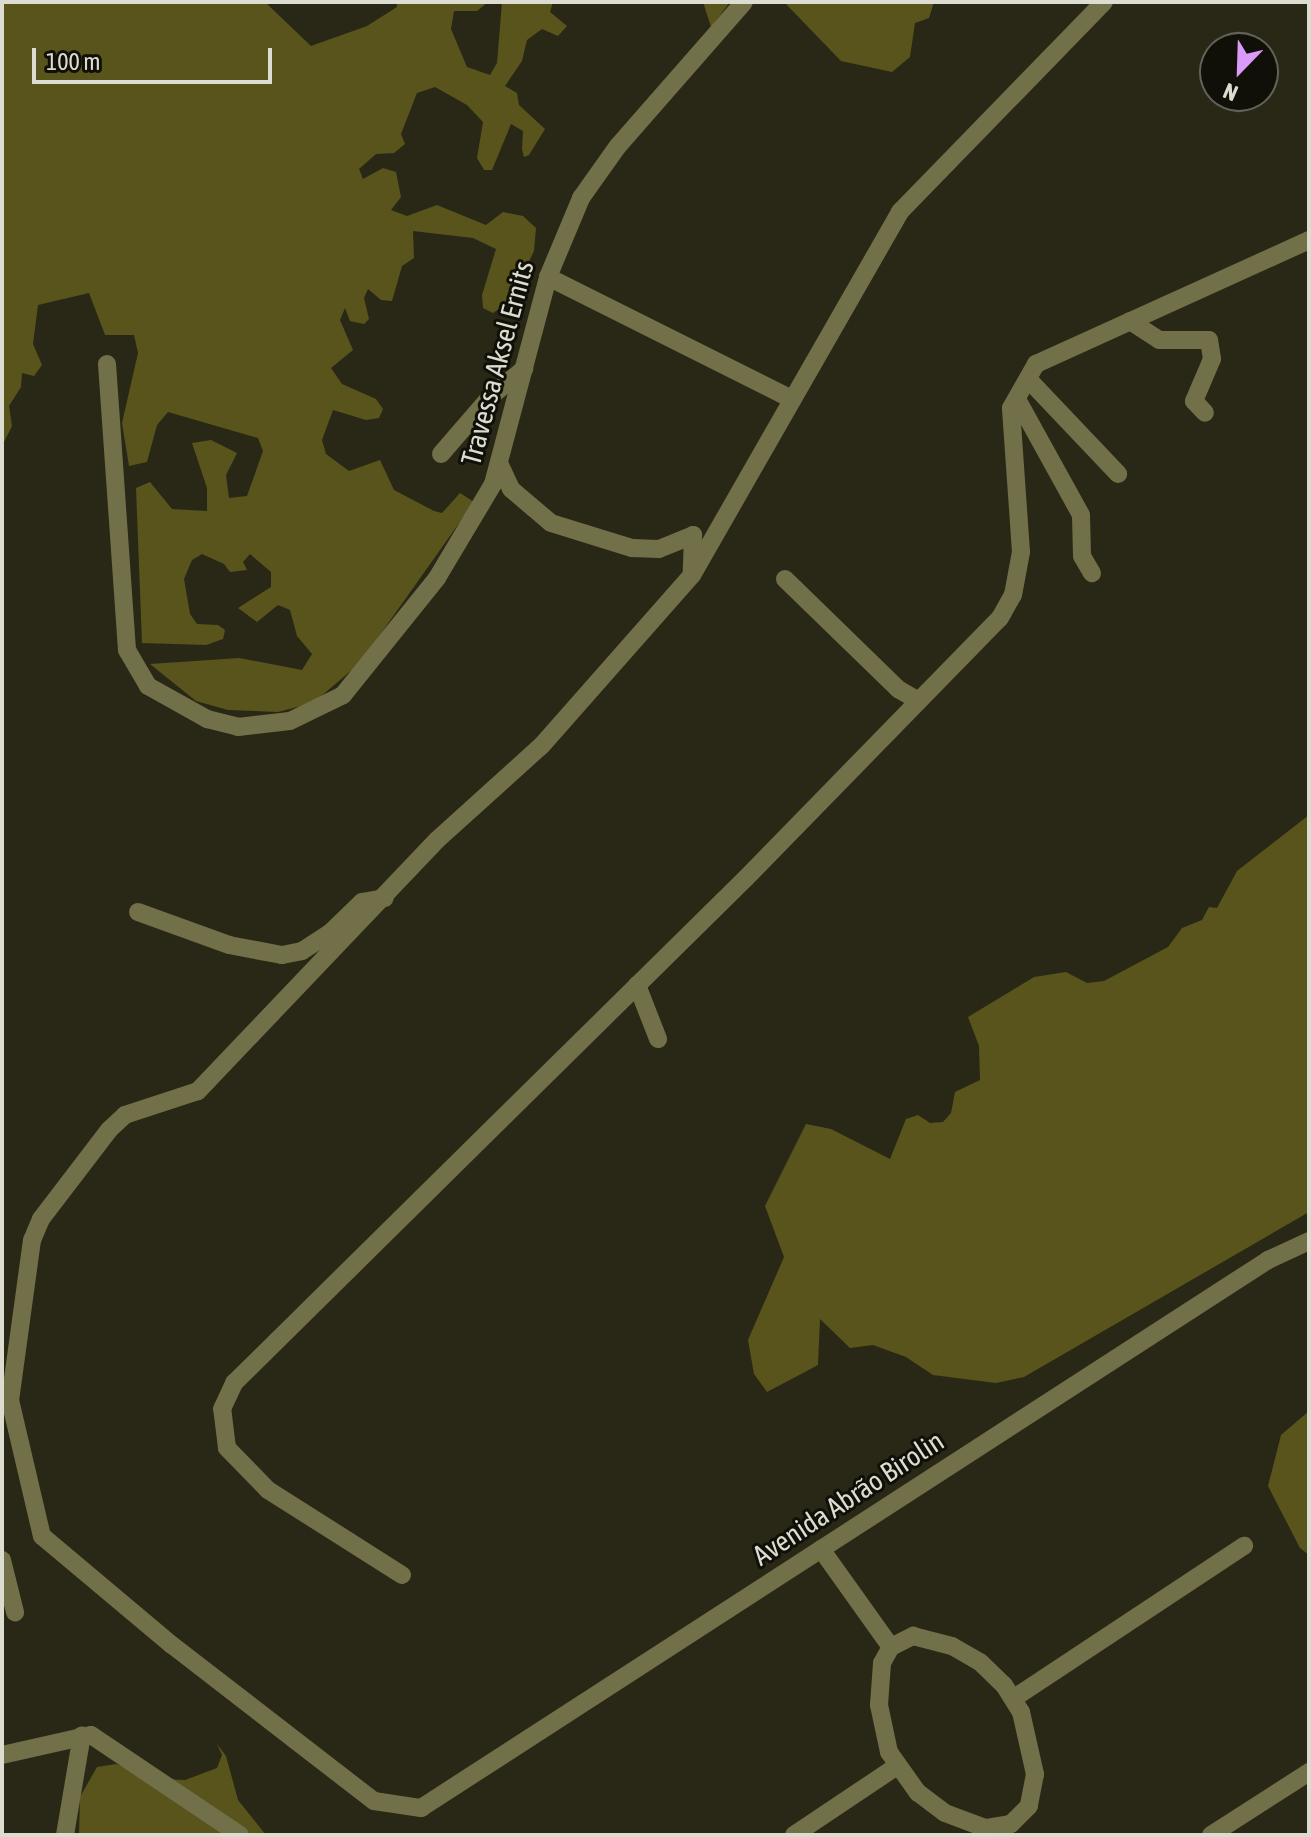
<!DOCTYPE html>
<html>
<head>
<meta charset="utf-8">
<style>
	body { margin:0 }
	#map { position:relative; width:1311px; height:1837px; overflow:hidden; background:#292816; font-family:"Asap Condensed",sans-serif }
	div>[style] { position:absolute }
	.forest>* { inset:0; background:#58541c }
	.minor>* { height:18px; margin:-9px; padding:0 9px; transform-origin:9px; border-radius:9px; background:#727048 }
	span { translate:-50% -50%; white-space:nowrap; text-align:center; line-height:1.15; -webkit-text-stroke:6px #111008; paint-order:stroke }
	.street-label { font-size:28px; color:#dddcd1 }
	.frame { position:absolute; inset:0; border:4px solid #dddcd1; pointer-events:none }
	.north { position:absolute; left:1199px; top:32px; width:80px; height:80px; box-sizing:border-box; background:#111008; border:2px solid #636258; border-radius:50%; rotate:203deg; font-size:22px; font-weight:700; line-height:32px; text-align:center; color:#dddcd1 }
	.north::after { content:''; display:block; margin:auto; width:28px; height:36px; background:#da9af7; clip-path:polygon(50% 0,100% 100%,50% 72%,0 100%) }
	.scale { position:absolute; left:32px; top:48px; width:240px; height:36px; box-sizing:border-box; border:4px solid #dddcd1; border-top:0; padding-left:10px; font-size:24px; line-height:28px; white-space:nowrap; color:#dddcd1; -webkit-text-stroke:6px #111008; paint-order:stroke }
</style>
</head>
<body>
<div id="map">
	<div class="forest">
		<div style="clip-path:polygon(2px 2px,265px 2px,311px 46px,367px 26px,397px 7px,397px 2px,488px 2px,477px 11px,454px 11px,451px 29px,467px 67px,490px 75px,497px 63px,502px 2px,553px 2px,550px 12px,567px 26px,558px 36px,542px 29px,527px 40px,522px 61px,505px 86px,517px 93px,519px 105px,545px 129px,529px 155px,524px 157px,522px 149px,523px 131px,511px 124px,492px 170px,484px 170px,477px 158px,483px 122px,467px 105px,435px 87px,417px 93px,401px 134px,405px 144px,394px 153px,376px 154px,359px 169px,363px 179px,383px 168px,396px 172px,401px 197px,391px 210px,407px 216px,437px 205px,486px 225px,503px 212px,523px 216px,536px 228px,534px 251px,510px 301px,493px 313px,483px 308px,482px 295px,496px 249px,473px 238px,413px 231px,414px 258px,402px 266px,392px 301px,381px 300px,368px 289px,364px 298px,369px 319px,364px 324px,350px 321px,345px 308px,340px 320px,353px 350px,331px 368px,342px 384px,376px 399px,383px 409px,379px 418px,366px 420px,333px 410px,322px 440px,326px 454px,349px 471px,380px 460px,394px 490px,434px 511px,442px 513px,460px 493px,474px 502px,360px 663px,313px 703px,278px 712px,228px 710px,196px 701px,150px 664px,239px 658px,302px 670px,312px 654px,297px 636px,290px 610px,278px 605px,257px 622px,238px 608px,271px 587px,271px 572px,250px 554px,243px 562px,247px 570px,230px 572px,224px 564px,202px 554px,192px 560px,184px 579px,190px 614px,197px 624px,218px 625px,225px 630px,223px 639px,206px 645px,142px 643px,136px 488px,150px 482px,172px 509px,207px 511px,207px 488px,192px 443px,211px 440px,237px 453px,226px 475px,229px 498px,247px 496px,263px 451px,258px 438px,168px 412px,157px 425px,147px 462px,129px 466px,122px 423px,138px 353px,134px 335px,105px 335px,89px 293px,38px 305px,33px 344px,42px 365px,34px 376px,22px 373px,21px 387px,9px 406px,12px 426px,2px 446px)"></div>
		<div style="clip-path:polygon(703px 2px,730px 2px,711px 27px)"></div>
		<div style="clip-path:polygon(784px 2px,934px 2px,929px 18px,915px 23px,910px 57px,892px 72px,841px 61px)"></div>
		<div style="clip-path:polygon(1309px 815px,1309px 1212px,1024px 1377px,996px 1383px,933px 1375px,906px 1357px,873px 1345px,850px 1348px,820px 1319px,818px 1365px,767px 1392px,754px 1374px,748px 1340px,784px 1257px,765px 1206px,806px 1124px,831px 1129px,890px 1159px,906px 1119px,918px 1115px,930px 1123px,943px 1122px,951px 1113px,955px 1092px,980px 1080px,979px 1046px,968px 1017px,1034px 977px,1066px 972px,1087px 983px,1104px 981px,1168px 947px,1182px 928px,1202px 920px,1209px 907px,1217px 908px,1237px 871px)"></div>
		<div style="clip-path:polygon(1309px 1411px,1309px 1555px,1300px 1548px,1268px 1486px,1281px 1435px)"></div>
		<div style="clip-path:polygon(217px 1744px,226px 1756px,238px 1800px,266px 1835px,79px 1835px,80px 1797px,97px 1767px,116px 1764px,163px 1779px,185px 1780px,217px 1768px,222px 1755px)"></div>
	</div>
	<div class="minor">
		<div style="left:1104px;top:2px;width:293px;rotate:134.2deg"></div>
		<div style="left:900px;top:212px;width:418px;rotate:119.8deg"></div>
		<div style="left:692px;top:575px;width:228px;rotate:131.4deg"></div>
		<div style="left:541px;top:746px;width:140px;rotate:137.9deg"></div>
		<div style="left:437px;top:840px;width:347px;rotate:133.6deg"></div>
		<div style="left:198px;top:1091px;width:77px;rotate:161.8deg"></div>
		<div style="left:125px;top:1115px;width:22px;rotate:137deg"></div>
		<div style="left:109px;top:1130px;width:112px;rotate:127.4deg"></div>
		<div style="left:41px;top:1219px;width:23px;rotate:113deg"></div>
		<div style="left:32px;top:1240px;width:162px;rotate:97.8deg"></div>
		<div style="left:10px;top:1400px;width:140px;rotate:76.8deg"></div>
		<div style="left:42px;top:1536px;width:170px;rotate:40deg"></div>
		<div style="left:172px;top:1645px;width:255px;rotate:37.7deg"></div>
		<div style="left:374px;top:1801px;width:48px;rotate:8.5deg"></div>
		<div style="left:421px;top:1808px;width:1009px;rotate:-32.9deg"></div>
		<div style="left:1268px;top:1260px;width:45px;rotate:-24.9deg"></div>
		<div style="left:548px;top:277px;width:271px;rotate:26.6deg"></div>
		<div style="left:1130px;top:321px;width:35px;rotate:33deg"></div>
		<div style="left:1159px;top:340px;width:50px"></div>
		<div style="left:1209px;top:340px;width:19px;rotate:81deg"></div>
		<div style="left:1212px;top:359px;width:46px;rotate:113.2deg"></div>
		<div style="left:1194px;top:401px;width:16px;rotate:47deg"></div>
		<div style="left:107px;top:364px;width:287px;rotate:86deg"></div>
		<div style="left:127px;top:650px;width:42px;rotate:59.7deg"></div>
		<div style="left:148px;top:686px;width:68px;rotate:29.2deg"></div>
		<div style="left:207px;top:719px;width:32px;rotate:14deg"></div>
		<div style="left:238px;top:727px;width:52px;rotate:-6.6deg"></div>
		<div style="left:290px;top:721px;width:59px;rotate:-26.1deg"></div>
		<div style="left:343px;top:695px;width:150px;rotate:-51.2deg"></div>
		<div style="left:437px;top:578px;width:109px;rotate:-59.2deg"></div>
		<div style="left:493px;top:484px;width:214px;rotate:-75.1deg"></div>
		<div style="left:548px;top:277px;width:86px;rotate:-67.3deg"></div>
		<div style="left:581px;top:198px;width:64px;rotate:-54.6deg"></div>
		<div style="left:618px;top:146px;width:191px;rotate:-48.8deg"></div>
		<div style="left:1028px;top:379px;width:131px;rotate:46.5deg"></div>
		<div style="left:1017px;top:399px;width:132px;rotate:61.1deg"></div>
		<div style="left:1081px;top:515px;width:41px;rotate:88.6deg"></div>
		<div style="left:1082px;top:556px;width:20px;rotate:60deg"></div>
		<div style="left:441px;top:454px;width:77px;rotate:-49.2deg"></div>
		<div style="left:491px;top:396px;width:43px;rotate:-39.3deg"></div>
		<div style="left:499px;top:463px;width:29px;rotate:65deg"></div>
		<div style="left:511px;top:489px;width:52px;rotate:40.4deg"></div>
		<div style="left:551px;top:523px;width:85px;rotate:17.2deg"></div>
		<div style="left:632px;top:548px;width:27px;rotate:2deg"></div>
		<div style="left:659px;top:549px;width:37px;rotate:-22deg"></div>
		<div style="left:693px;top:535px;width:37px;rotate:92deg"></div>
		<div style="left:785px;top:579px;width:158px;rotate:44.2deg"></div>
		<div style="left:898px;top:689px;width:24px;rotate:30deg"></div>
		<div style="left:138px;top:912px;width:97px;rotate:19.9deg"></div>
		<div style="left:229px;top:945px;width:54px;rotate:10.7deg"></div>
		<div style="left:282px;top:955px;width:20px;rotate:-11deg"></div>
		<div style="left:302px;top:951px;width:33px;rotate:-33deg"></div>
		<div style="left:330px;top:933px;width:45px;rotate:-44.1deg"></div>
		<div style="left:362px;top:902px;width:23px;rotate:-10deg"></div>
		<div style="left:637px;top:985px;width:58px;rotate:68.7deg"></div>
		<div style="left:821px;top:1549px;width:120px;rotate:54.5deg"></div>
		<div style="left:2px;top:1560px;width:54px;rotate:76deg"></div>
		<div style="left:402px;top:1575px;width:159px;rotate:-147.6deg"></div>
		<div style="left:268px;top:1490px;width:59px;rotate:-134.3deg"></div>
		<div style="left:227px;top:1448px;width:39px;rotate:-97deg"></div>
		<div style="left:222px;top:1409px;width:29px;rotate:-65deg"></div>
		<div style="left:234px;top:1383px;width:719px;rotate:-44.61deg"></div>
		<div style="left:746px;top:878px;width:363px;rotate:-45.7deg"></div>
		<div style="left:1000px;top:618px;width:26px;rotate:-61deg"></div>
		<div style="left:1013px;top:595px;width:44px;rotate:-79.5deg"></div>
		<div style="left:1021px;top:552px;width:144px;rotate:-94deg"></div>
		<div style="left:1011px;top:408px;width:51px;rotate:-60.4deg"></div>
		<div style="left:1036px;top:364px;width:300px;rotate:-24.4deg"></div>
		<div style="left:913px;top:1636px;width:40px;rotate:14.4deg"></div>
		<div style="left:952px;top:1646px;width:32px;rotate:30deg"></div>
		<div style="left:980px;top:1662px;width:33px;rotate:44deg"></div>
		<div style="left:1004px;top:1685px;width:32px;rotate:58deg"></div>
		<div style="left:1021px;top:1712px;width:64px;rotate:77.3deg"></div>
		<div style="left:1035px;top:1774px;width:33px;rotate:101deg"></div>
		<div style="left:1029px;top:1806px;width:25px;rotate:135deg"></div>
		<div style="left:1011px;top:1824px;width:26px;rotate:171deg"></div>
		<div style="left:985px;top:1828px;width:43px;rotate:-159.4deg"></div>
		<div style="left:945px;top:1813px;width:34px;rotate:-143deg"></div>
		<div style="left:918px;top:1793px;width:50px;rotate:-125.3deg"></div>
		<div style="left:889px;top:1752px;width:48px;rotate:-102deg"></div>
		<div style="left:879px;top:1705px;width:42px;rotate:-85.9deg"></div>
		<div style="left:882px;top:1663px;width:18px;rotate:-61deg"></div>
		<div style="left:891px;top:1647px;width:25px;rotate:-27deg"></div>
		<div style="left:1014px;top:1698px;width:276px;rotate:-33.5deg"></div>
		<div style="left:2px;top:1755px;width:91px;rotate:-12.7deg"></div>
		<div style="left:91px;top:1735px;width:179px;rotate:33.9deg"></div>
		<div style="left:65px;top:1835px;width:101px;rotate:-80.4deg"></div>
		<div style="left:794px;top:1835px;width:124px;rotate:-33.8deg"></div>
		<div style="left:1211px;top:1835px;width:117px;rotate:-32.7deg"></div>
	</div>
	<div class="street-label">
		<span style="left:497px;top:363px;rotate:-75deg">Travessa Aksel Ernits</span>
		<span style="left:848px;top:1498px;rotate:-33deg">Avenida Abrão Birolin</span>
	</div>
	<div class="frame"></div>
	<div class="north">N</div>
	<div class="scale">100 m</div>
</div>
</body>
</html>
